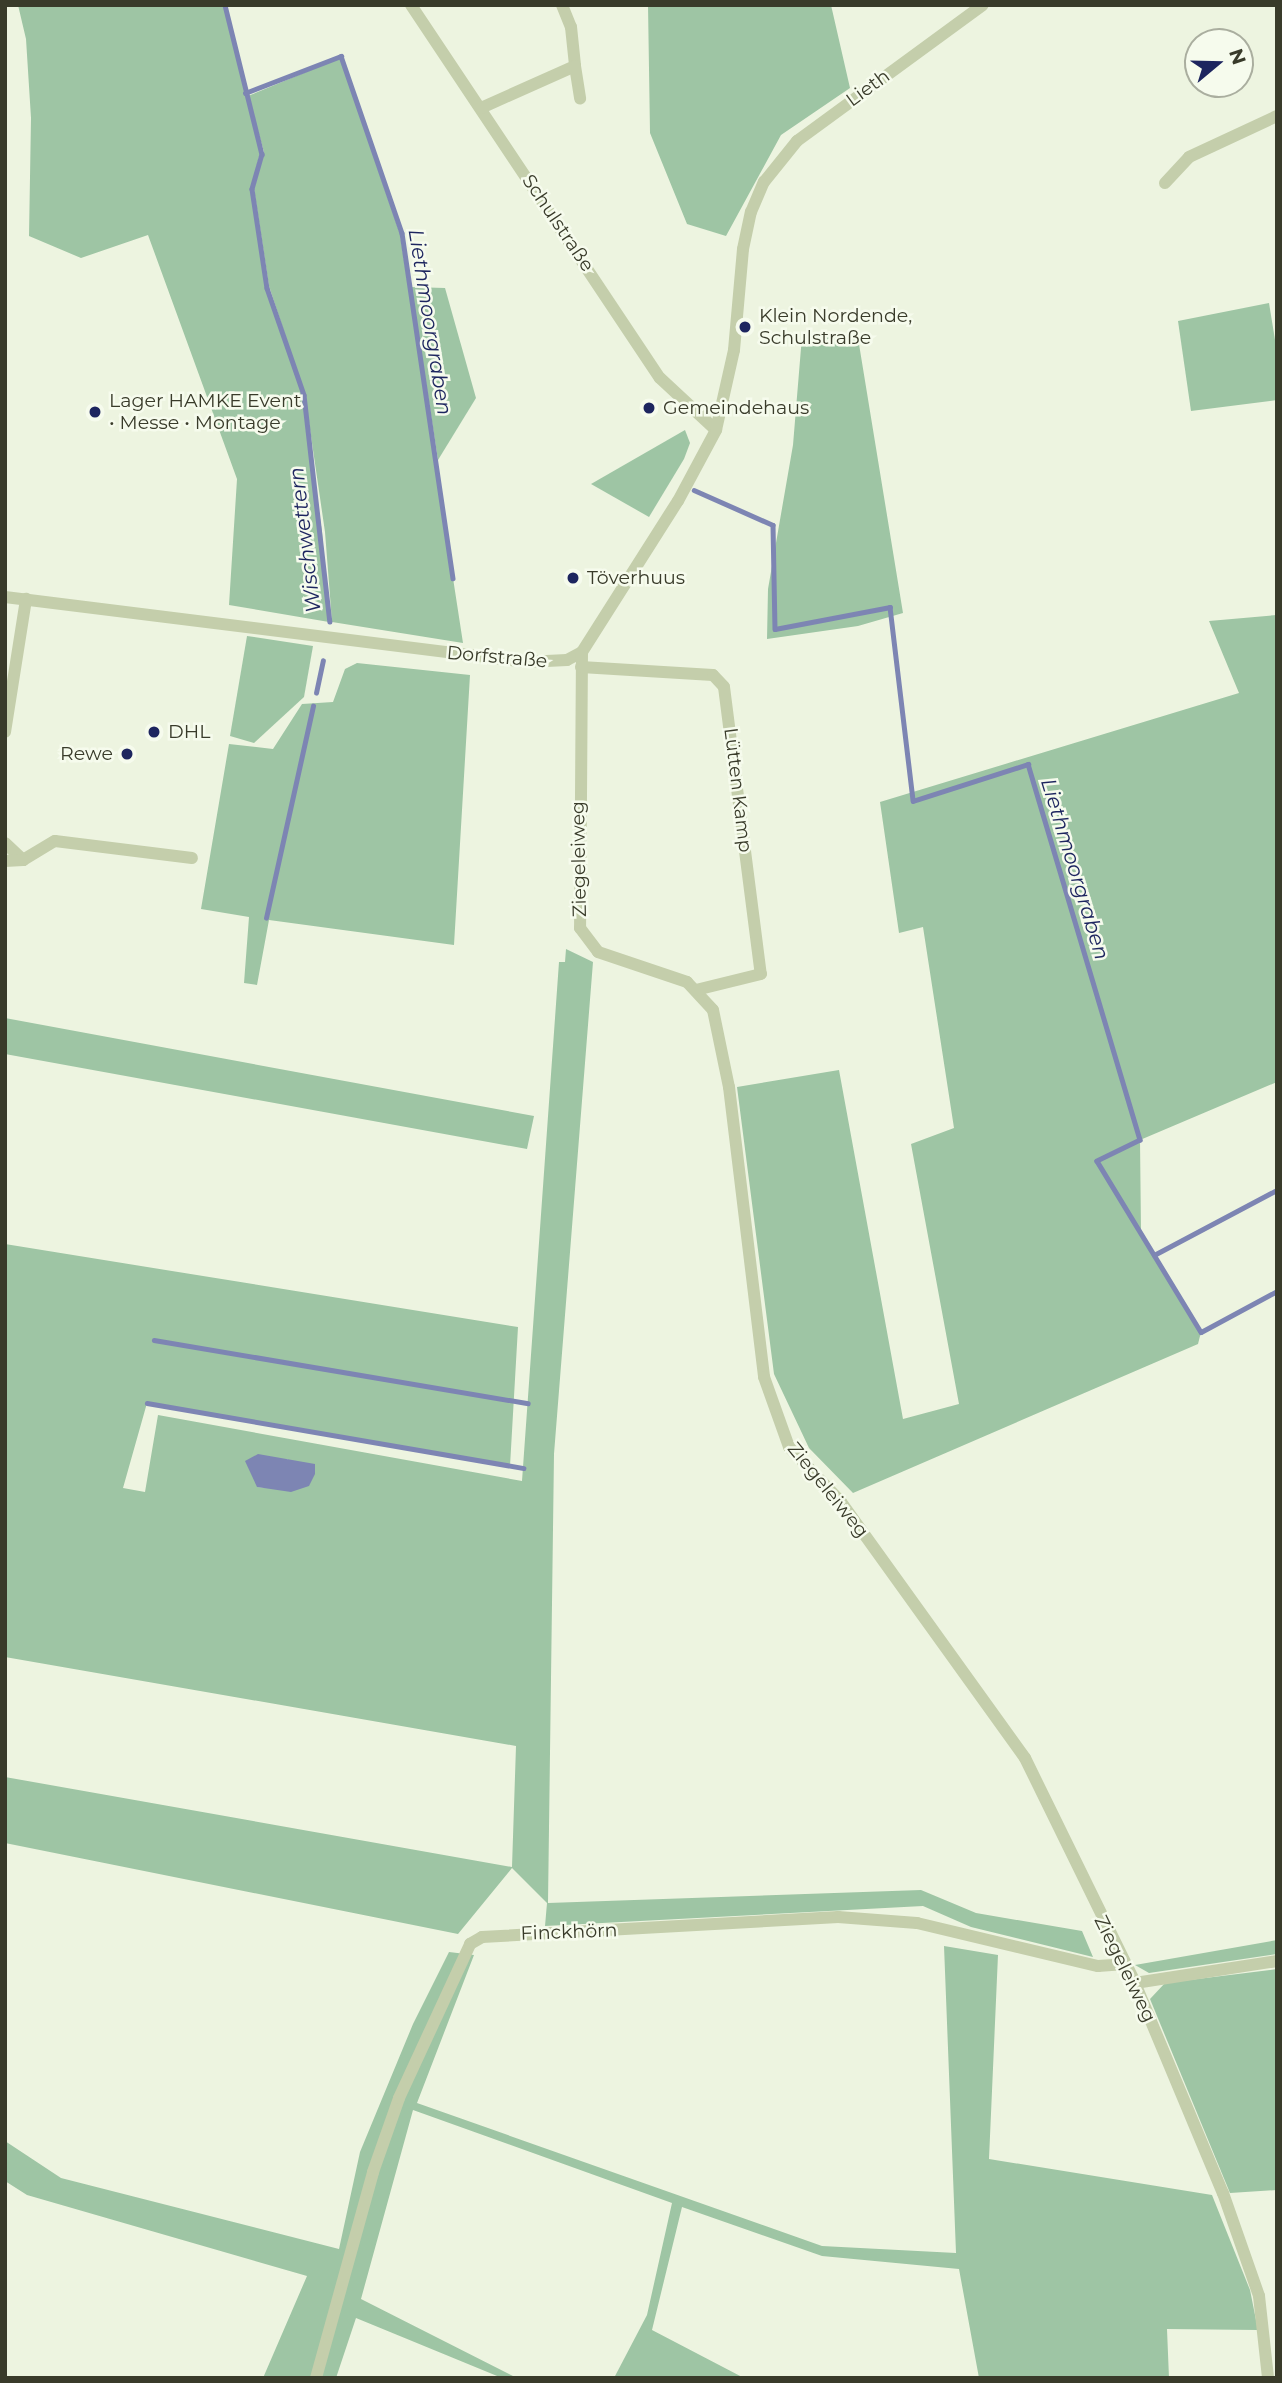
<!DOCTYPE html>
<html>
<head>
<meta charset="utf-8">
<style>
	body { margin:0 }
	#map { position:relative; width:1282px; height:2383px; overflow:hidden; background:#edf4e0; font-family:Montserrat,sans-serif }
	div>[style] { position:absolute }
	.green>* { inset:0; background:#9ec5a4 }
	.water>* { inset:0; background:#7d85b3 }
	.stream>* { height:4.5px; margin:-2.25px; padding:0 2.25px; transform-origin:2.25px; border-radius:2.25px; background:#7d85b3 }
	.street>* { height:12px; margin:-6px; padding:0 6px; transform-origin:6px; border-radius:6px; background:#c4ceab }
	.dots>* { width:19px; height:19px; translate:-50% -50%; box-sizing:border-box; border:4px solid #f6fbed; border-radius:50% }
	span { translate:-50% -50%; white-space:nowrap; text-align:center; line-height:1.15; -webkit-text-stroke:5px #f6fbed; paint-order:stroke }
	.street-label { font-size:19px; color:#393b2a }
	.poi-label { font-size:19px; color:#393b2a }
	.left { translate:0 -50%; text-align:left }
	.right { translate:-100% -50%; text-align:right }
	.water-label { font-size:21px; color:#1d255f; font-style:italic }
	.frame { position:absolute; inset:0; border:7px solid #393b2a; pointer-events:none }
	.north { position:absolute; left:1184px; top:28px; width:70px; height:70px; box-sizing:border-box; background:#f6fbed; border:2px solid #aaae9f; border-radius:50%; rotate:71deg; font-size:19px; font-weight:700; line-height:28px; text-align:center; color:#393b2a }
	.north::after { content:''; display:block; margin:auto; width:24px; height:32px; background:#1d255f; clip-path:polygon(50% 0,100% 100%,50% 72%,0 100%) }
</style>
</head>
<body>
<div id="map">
	<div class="green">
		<div style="clip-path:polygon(18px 5px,223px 5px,229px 15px,260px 153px,251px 188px,266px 287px,302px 395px,322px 532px,329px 622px,229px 605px,237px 479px,148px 235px,81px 258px,29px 236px,31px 118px,26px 39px)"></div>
		<div style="clip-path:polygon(648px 5px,831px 5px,850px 88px,781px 135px,726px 236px,687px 224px,650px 133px)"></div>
		<div style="clip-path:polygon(340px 58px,400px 234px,463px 643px,332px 622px,325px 532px,305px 395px,269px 286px,254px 189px,264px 152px,248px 96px)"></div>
		<div style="clip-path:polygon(411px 287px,445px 288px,476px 398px,438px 460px)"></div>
		<div style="clip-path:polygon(1269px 303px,1277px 352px,1277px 400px,1191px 411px,1178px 321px)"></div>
		<div style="clip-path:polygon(802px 336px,858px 338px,903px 613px,858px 626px,767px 639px,768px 589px,793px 445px)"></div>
		<div style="clip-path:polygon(685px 430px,690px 443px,684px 459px,649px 517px,591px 484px)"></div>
		<div style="clip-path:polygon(1277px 615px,1277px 1082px,1140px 1140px,1141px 1232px,1201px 1332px,1198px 1344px,853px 1493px,809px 1448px,774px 1374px,737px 1087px,839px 1070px,903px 1419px,959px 1404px,911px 1144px,954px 1128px,923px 927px,899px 933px,880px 802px,1239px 693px,1209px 621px)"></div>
		<div style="clip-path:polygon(247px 636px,313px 646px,304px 697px,254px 743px,230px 736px)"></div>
		<div style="clip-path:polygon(357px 663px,470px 675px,454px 945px,269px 920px,257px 985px,244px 983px,249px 917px,201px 909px,229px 744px,273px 749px,302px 704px,333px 702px,345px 669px)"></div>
		<div style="clip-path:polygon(evenodd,566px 949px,593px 962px,554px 1454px,548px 1903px,921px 1890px,976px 1913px,1082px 1931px,1093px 1957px,971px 1927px,923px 1906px,545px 1926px,547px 1903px,512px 1868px,458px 1934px,5px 1843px,5px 1777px,512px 1867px,516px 1746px,5px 1657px,5px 1244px,518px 1327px,510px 1466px,147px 1403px,123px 1488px,145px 1492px,158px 1415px,522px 1481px,559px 962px,565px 962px,566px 949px,288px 1459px,269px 1488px,257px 1487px,275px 1460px,288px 1459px)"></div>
		<div style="clip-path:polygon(5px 1018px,534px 1116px,527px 1149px,5px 1054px)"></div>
		<div style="clip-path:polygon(1277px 1940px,1277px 1954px,1149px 1973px,1135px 1965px)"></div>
		<div style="clip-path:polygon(944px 1946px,998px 1955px,989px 2159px,1212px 2195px,1250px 2290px,1258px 2330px,1167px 2329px,1169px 2378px,979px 2378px,959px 2269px,822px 2256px,682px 2207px,652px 2330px,744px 2378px,614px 2378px,647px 2315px,672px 2203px,413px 2110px,361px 2299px,517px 2378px,502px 2378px,356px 2318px,336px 2378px,263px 2378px,307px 2276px,27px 2195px,5px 2181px,5px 2141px,61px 2178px,339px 2249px,360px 2152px,413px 2024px,449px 1952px,474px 1955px,417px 2103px,822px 2246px,956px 2253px)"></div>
		<div style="clip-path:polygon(1277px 1969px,1277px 2190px,1230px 2193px,1150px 1999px,1165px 1983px)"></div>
	</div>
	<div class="water">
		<div style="clip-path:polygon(258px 1454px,315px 1464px,315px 1474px,309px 1486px,291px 1492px,257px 1487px,245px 1461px)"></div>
	</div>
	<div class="stream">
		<div style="left:225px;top:5px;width:154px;rotate:76.1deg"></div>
		<div style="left:262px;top:154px;width:36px;rotate:106deg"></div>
		<div style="left:252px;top:189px;width:100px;rotate:81.4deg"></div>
		<div style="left:267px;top:288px;width:113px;rotate:70.9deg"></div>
		<div style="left:304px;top:395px;width:228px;rotate:83.5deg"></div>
		<div style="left:245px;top:93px;width:103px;rotate:-21.1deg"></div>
		<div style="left:341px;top:56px;width:187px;rotate:71deg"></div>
		<div style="left:402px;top:233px;width:349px;rotate:81.6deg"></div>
		<div style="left:694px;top:490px;width:86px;rotate:23.9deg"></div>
		<div style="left:773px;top:525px;width:104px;rotate:88.9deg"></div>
		<div style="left:775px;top:629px;width:117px;rotate:-10.8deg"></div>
		<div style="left:890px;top:607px;width:195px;rotate:83.2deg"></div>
		<div style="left:913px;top:801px;width:121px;rotate:-17.8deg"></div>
		<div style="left:1028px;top:764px;width:392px;rotate:73.4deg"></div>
		<div style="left:1140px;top:1140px;width:48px;rotate:154deg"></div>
		<div style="left:1097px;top:1161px;width:200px;rotate:58.7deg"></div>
		<div style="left:1201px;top:1332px;width:86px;rotate:-28.3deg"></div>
		<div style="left:316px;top:693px;width:33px;rotate:-78deg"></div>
		<div style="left:266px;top:918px;width:217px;rotate:-77.5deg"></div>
		<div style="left:1154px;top:1255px;width:139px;rotate:-27.9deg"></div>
		<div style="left:154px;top:1340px;width:379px;rotate:9.6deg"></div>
		<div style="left:147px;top:1403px;width:382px;rotate:9.8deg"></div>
	</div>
	<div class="street">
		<div style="left:411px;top:5px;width:448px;rotate:56.3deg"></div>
		<div style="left:660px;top:378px;width:76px;rotate:42.9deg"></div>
		<div style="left:562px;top:5px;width:24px;rotate:68deg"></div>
		<div style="left:571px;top:27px;width:39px;rotate:84deg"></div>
		<div style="left:481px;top:108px;width:103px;rotate:-24.1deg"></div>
		<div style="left:575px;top:66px;width:33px;rotate:81deg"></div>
		<div style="left:1165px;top:183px;width:35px;rotate:-47deg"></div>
		<div style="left:1189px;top:157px;width:97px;rotate:-25deg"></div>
		<div style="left:5px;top:597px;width:525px;rotate:7.11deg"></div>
		<div style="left:526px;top:662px;width:41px;rotate:-2.8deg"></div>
		<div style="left:567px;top:660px;width:17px;rotate:-28deg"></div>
		<div style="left:582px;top:652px;width:179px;rotate:-57.6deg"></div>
		<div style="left:678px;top:501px;width:81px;rotate:-61.8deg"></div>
		<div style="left:716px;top:430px;width:82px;rotate:-77.3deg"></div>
		<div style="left:734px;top:350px;width:101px;rotate:-84.9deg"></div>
		<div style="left:743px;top:249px;width:38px;rotate:-78deg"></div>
		<div style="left:751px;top:212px;width:33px;rotate:-67deg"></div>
		<div style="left:764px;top:182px;width:53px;rotate:-51.2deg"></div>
		<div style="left:797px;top:141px;width:230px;rotate:-36.2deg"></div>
		<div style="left:582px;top:652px;width:276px;rotate:90.4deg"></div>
		<div style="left:580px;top:928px;width:30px;rotate:53deg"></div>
		<div style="left:598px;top:952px;width:94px;rotate:18.6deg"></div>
		<div style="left:687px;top:982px;width:38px;rotate:47deg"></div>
		<div style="left:713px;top:1010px;width:79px;rotate:78.3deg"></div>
		<div style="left:729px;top:1087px;width:292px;rotate:83.1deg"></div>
		<div style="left:764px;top:1377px;width:74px;rotate:70.3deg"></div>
		<div style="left:789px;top:1447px;width:76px;rotate:46.6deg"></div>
		<div style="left:841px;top:1502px;width:315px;rotate:54.3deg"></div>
		<div style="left:1025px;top:1758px;width:250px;rotate:63.9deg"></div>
		<div style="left:1135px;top:1983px;width:228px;rotate:67.3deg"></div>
		<div style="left:1223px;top:2193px;width:109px;rotate:70.7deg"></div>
		<div style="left:1259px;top:2296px;width:82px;rotate:83.7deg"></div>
		<div style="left:581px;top:667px;width:132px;rotate:3.5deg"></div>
		<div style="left:713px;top:675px;width:16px;rotate:47deg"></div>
		<div style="left:724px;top:687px;width:289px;rotate:82.7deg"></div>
		<div style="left:761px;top:974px;width:67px;rotate:166.2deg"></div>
		<div style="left:5px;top:732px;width:135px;rotate:-81deg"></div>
		<div style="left:5px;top:843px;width:25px;rotate:43deg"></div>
		<div style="left:23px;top:860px;width:37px;rotate:-31deg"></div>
		<div style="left:55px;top:841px;width:138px;rotate:7.1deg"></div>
		<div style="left:5px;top:861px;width:18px;rotate:-3deg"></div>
		<div style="left:1135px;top:1983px;width:144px;rotate:-8.8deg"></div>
		<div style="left:316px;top:2378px;width:214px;rotate:-74.5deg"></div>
		<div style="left:373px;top:2172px;width:78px;rotate:-70.6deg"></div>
		<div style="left:399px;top:2098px;width:170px;rotate:-65.2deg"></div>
		<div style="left:470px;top:1944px;width:14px;rotate:-30deg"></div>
		<div style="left:482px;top:1937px;width:357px;rotate:-3.2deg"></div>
		<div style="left:838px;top:1917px;width:79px;rotate:4.3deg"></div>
		<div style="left:917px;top:1923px;width:186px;rotate:13.4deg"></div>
		<div style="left:1098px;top:1966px;width:27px;rotate:-4deg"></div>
	</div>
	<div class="dots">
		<div style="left:745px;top:327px;background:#1d255f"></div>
		<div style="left:649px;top:408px;background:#1d255f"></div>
		<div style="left:95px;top:412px;background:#1d255f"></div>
		<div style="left:573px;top:578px;background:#1d255f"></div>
		<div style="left:154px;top:732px;background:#1d255f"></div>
		<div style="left:127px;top:754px;background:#1d255f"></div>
	</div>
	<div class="street-label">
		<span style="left:868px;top:88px;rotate:-36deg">Lieth</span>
		<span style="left:558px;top:223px;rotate:56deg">Schulstraße</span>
		<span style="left:497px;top:657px;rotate:5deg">Dorfstraße</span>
		<span style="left:738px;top:790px;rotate:83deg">Lütten Kamp</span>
		<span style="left:579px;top:859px;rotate:-91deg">Ziegeleiweg</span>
		<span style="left:828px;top:1490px;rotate:51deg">Ziegeleiweg</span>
		<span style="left:569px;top:1932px;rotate:-2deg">Finckhörn</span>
		<span style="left:1125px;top:1969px;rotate:64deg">Ziegeleiweg</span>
	</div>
	<div class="poi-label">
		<span class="left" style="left:759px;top:327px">Klein Nordende,<br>Schulstraße</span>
		<span class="left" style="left:109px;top:412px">Lager HAMKE Event<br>• Messe • Montage</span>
		<span class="left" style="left:663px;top:408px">Gemeindehaus</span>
		<span class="left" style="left:587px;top:578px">Töverhuus</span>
		<span class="left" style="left:168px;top:732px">DHL</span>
		<span class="right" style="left:113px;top:754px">Rewe</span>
	</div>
	<div class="water-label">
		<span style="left:430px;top:322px;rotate:81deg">Liethmoorgraben</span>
		<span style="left:305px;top:540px;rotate:-97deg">Wischwettern</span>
		<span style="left:1075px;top:869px;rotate:73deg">Liethmoorgraben</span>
	</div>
	<div class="frame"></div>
	<div class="north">N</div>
</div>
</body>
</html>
